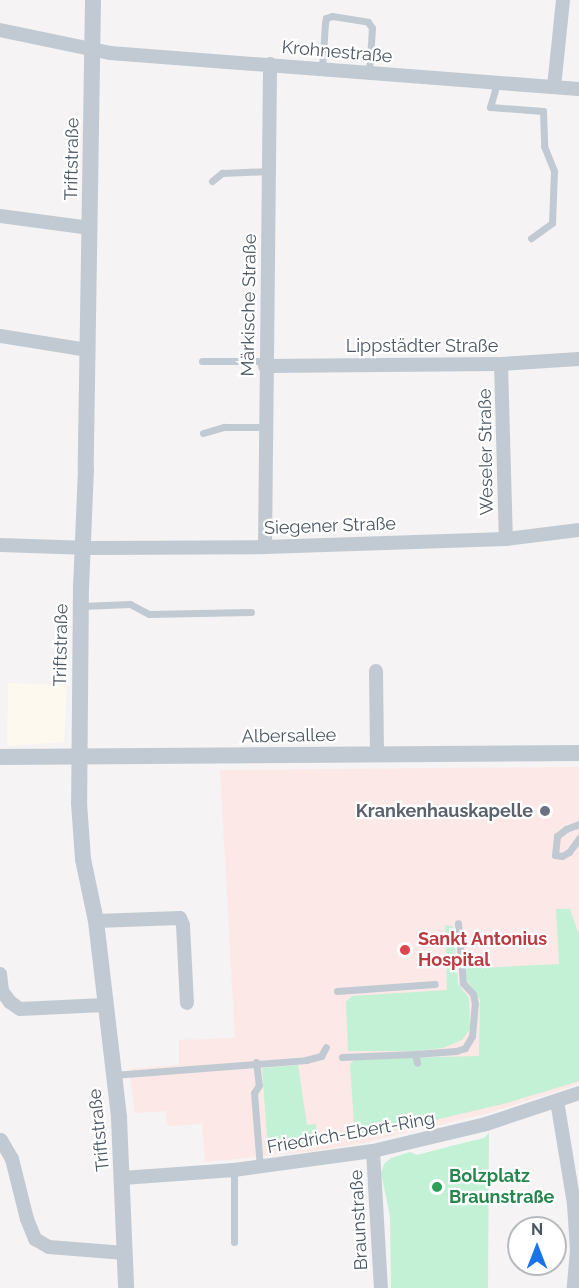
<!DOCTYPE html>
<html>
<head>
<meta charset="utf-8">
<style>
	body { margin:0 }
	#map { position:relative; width:579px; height:1288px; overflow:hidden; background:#f5f3f3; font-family:Raleway,sans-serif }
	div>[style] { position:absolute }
	.commercial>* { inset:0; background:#fdf9ef }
	.medical>* { inset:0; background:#fce8e6 }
	.green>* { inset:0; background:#c3f1d5 }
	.service>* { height:7px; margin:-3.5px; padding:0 3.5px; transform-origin:3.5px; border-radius:3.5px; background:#c1cad2 }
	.minor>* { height:14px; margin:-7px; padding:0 7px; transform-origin:7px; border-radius:7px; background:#c1cad2 }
	.tertiary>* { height:16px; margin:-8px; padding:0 8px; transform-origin:8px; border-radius:8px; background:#c1cad2 }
	.dots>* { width:16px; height:16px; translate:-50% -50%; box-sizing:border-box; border:3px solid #fff; border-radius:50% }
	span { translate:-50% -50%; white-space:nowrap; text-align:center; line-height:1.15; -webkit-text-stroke:4.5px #fff; paint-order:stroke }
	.street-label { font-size:18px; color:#4a5661 }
	.worship-label { font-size:18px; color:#5b616d; font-weight:700 }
	.right { translate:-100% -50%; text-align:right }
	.health-label { font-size:18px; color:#be3a42; font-weight:700 }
	.left { translate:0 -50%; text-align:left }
	.leisure-label { font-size:18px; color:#27864d; font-weight:700 }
	.north { position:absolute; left:507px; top:1216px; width:60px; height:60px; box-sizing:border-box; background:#fff; border:2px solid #b7bbc0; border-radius:50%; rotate:0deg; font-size:16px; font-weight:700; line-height:24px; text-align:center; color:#4a5661 }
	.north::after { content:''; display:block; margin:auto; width:21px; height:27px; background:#1a73e8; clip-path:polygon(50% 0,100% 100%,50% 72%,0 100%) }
</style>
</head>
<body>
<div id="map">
	<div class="commercial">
		<div style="clip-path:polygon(8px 683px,67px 685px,64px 742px,7px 746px)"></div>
	</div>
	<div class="medical">
		<div style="clip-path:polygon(579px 767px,579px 1084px,489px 1113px,359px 1144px,315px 1151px,205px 1162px,202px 1124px,168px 1126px,165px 1111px,135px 1113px,129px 1069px,179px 1065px,179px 1040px,235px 1038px,220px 770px)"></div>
	</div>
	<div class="green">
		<div style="clip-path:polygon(556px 909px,570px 909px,579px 935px,579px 1081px,507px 1103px,355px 1139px,350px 1064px,356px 1059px,479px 1056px,480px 1000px,467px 980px,464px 960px,479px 959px,481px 968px,559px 964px)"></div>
		<div style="clip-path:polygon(445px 925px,452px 926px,454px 933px,458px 984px,469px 998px,470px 1029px,462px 1040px,443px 1048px,416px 1051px,348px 1051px,346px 1002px,352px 996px,447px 990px)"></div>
		<div style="clip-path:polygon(298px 1065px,307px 1125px,316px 1124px,318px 1144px,268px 1150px,262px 1068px)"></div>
		<div style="clip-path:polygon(489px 1133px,488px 1288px,391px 1288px,390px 1216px,381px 1173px,384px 1164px,391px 1158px,410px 1152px,417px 1155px,455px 1145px,484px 1138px)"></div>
	</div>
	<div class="service">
		<div style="left:322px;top:68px;width:45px;rotate:-86.2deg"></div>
		<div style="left:325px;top:23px;width:5px;rotate:-79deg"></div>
		<div style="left:326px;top:18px;width:6px;rotate:-18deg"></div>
		<div style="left:332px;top:16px;width:36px;rotate:9deg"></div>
		<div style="left:368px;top:22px;width:7px;rotate:56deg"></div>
		<div style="left:372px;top:28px;width:44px;rotate:93.9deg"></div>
		<div style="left:497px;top:83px;width:25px;rotate:106deg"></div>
		<div style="left:490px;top:107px;width:53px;rotate:4.3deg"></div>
		<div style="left:543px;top:111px;width:35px;rotate:88deg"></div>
		<div style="left:544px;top:146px;width:27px;rotate:68deg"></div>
		<div style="left:554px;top:171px;width:52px;rotate:92.2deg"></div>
		<div style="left:552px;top:223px;width:26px;rotate:144deg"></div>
		<div style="left:212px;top:181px;width:13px;rotate:-39deg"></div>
		<div style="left:222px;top:173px;width:47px;rotate:-2.4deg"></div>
		<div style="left:202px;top:361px;width:63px"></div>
		<div style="left:203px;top:433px;width:22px;rotate:-16deg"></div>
		<div style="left:224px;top:427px;width:41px"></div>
		<div style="left:82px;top:606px;width:48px;rotate:-2.4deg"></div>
		<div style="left:130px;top:604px;width:21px;rotate:28deg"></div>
		<div style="left:149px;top:614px;width:102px;rotate:-1.1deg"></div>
		<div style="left:579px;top:824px;width:14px;rotate:159deg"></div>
		<div style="left:566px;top:829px;width:11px;rotate:142deg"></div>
		<div style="left:557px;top:836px;width:19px;rotate:96deg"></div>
		<div style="left:555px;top:855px;width:7px;rotate:8deg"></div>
		<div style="left:562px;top:856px;width:8px;rotate:-30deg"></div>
		<div style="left:569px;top:852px;width:17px;rotate:-54deg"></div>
		<div style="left:337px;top:991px;width:98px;rotate:-4.1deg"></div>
		<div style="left:415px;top:1054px;width:41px;rotate:-4.2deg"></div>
		<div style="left:456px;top:1051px;width:9px;rotate:-18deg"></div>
		<div style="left:465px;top:1048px;width:14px;rotate:-60deg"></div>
		<div style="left:472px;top:1036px;width:32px;rotate:-85deg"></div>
		<div style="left:475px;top:1004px;width:10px;rotate:-101deg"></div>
		<div style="left:473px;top:994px;width:15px;rotate:-132deg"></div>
		<div style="left:463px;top:983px;width:60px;rotate:-94.8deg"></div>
		<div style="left:342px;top:1057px;width:73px;rotate:-2.4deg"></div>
		<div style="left:415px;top:1054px;width:9px;rotate:77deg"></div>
		<div style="left:256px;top:1062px;width:23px;rotate:83deg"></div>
		<div style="left:259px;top:1085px;width:9px;rotate:122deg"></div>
		<div style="left:254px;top:1093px;width:74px;rotate:85.4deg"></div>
		<div style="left:113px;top:1075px;width:194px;rotate:-4.4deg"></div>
		<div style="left:306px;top:1060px;width:16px;rotate:-15deg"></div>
		<div style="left:321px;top:1056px;width:10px;rotate:-61deg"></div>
		<div style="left:234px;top:1170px;width:72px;rotate:90deg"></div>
	</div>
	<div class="minor">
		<div style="left:0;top:30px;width:112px;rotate:11.8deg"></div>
		<div style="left:110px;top:53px;width:470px;rotate:4.4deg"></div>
		<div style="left:554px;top:87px;width:87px;rotate:-84.1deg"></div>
		<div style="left:0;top:216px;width:91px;rotate:7.6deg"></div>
		<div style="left:0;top:336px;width:88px;rotate:9.1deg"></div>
		<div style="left:501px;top:364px;width:175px;rotate:88.4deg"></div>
		<div style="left:265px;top:366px;width:236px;rotate:-0.5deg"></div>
		<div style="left:501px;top:364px;width:78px;rotate:-3.7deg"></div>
		<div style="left:0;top:545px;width:90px;rotate:1.9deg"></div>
		<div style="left:90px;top:548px;width:175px;rotate:-0.3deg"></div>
		<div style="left:265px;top:547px;width:241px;rotate:-1.9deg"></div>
		<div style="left:506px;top:539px;width:74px;rotate:-7deg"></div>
		<div style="left:265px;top:547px;width:483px;rotate:-89.4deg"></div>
		<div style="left:376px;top:671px;width:83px;rotate:89.3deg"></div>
		<div style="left:96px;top:921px;width:84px;rotate:-2deg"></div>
		<div style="left:180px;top:918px;width:8px;rotate:67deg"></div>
		<div style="left:183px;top:925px;width:78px;rotate:87.1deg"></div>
		<div style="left:0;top:974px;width:17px;rotate:83deg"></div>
		<div style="left:2px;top:991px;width:14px;rotate:54deg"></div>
		<div style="left:10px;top:1002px;width:12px;rotate:35deg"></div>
		<div style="left:20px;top:1009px;width:84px;rotate:-2.7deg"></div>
		<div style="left:557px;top:1101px;width:104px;rotate:80.6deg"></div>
		<div style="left:574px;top:1204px;width:46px;rotate:86.3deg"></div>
		<div style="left:577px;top:1250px;width:38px;rotate:95deg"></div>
		<div style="left:1px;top:1140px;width:22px;rotate:60deg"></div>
		<div style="left:12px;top:1159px;width:62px;rotate:76deg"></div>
		<div style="left:27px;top:1219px;width:22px;rotate:68deg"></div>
		<div style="left:35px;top:1239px;width:16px;rotate:30deg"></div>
		<div style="left:49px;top:1247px;width:76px;rotate:4.5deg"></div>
		<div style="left:373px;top:1151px;width:137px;rotate:86.7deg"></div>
		<div style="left:123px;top:1178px;width:111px;rotate:-4.1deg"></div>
		<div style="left:234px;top:1170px;width:140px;rotate:-7.8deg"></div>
		<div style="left:373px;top:1151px;width:116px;rotate:-13.4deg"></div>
		<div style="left:486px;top:1124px;width:98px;rotate:-18.4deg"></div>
	</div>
	<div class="tertiary">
		<div style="left:93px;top:0;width:469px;rotate:90.9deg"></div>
		<div style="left:86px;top:469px;width:117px;rotate:92.4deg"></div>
		<div style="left:81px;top:586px;width:217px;rotate:90.5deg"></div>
		<div style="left:79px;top:803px;width:56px;rotate:85.9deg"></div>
		<div style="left:83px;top:859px;width:63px;rotate:78.2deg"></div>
		<div style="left:96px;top:921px;width:198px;rotate:83.3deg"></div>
		<div style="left:119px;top:1118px;width:170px;rotate:87.6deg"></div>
		<div style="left:0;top:757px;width:579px;rotate:-0.4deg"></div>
	</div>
	<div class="dots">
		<div style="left:545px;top:811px;background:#6b7280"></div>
		<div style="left:405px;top:950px;background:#e0444e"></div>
		<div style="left:437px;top:1187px;background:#2e9e5b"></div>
	</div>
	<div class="street-label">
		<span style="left:337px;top:52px;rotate:5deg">Krohnestraße</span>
		<span style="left:72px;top:159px;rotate:-89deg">Triftstraße</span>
		<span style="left:249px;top:305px;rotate:-89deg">Märkische Straße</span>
		<span style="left:422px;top:346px">Lippstädter Straße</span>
		<span style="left:486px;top:452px;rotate:-91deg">Weseler Straße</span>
		<span style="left:330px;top:526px;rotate:-2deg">Siegener Straße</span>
		<span style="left:61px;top:645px;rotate:-89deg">Triftstraße</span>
		<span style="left:289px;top:736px;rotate:-1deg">Albersallee</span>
		<span style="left:99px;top:1130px;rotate:-96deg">Triftstraße</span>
		<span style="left:351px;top:1133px;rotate:-10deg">Friedrich-Ebert-Ring</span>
		<span style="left:359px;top:1220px;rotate:-93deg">Braunstraße</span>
	</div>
	<div class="worship-label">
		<span class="right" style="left:533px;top:811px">Krankenhauskapelle</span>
	</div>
	<div class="health-label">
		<span class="left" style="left:418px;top:950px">Sankt Antonius<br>Hospital</span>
	</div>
	<div class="leisure-label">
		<span class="left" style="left:449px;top:1187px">Bolzplatz<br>Braunstraße</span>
	</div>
	<div class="north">N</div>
</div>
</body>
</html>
